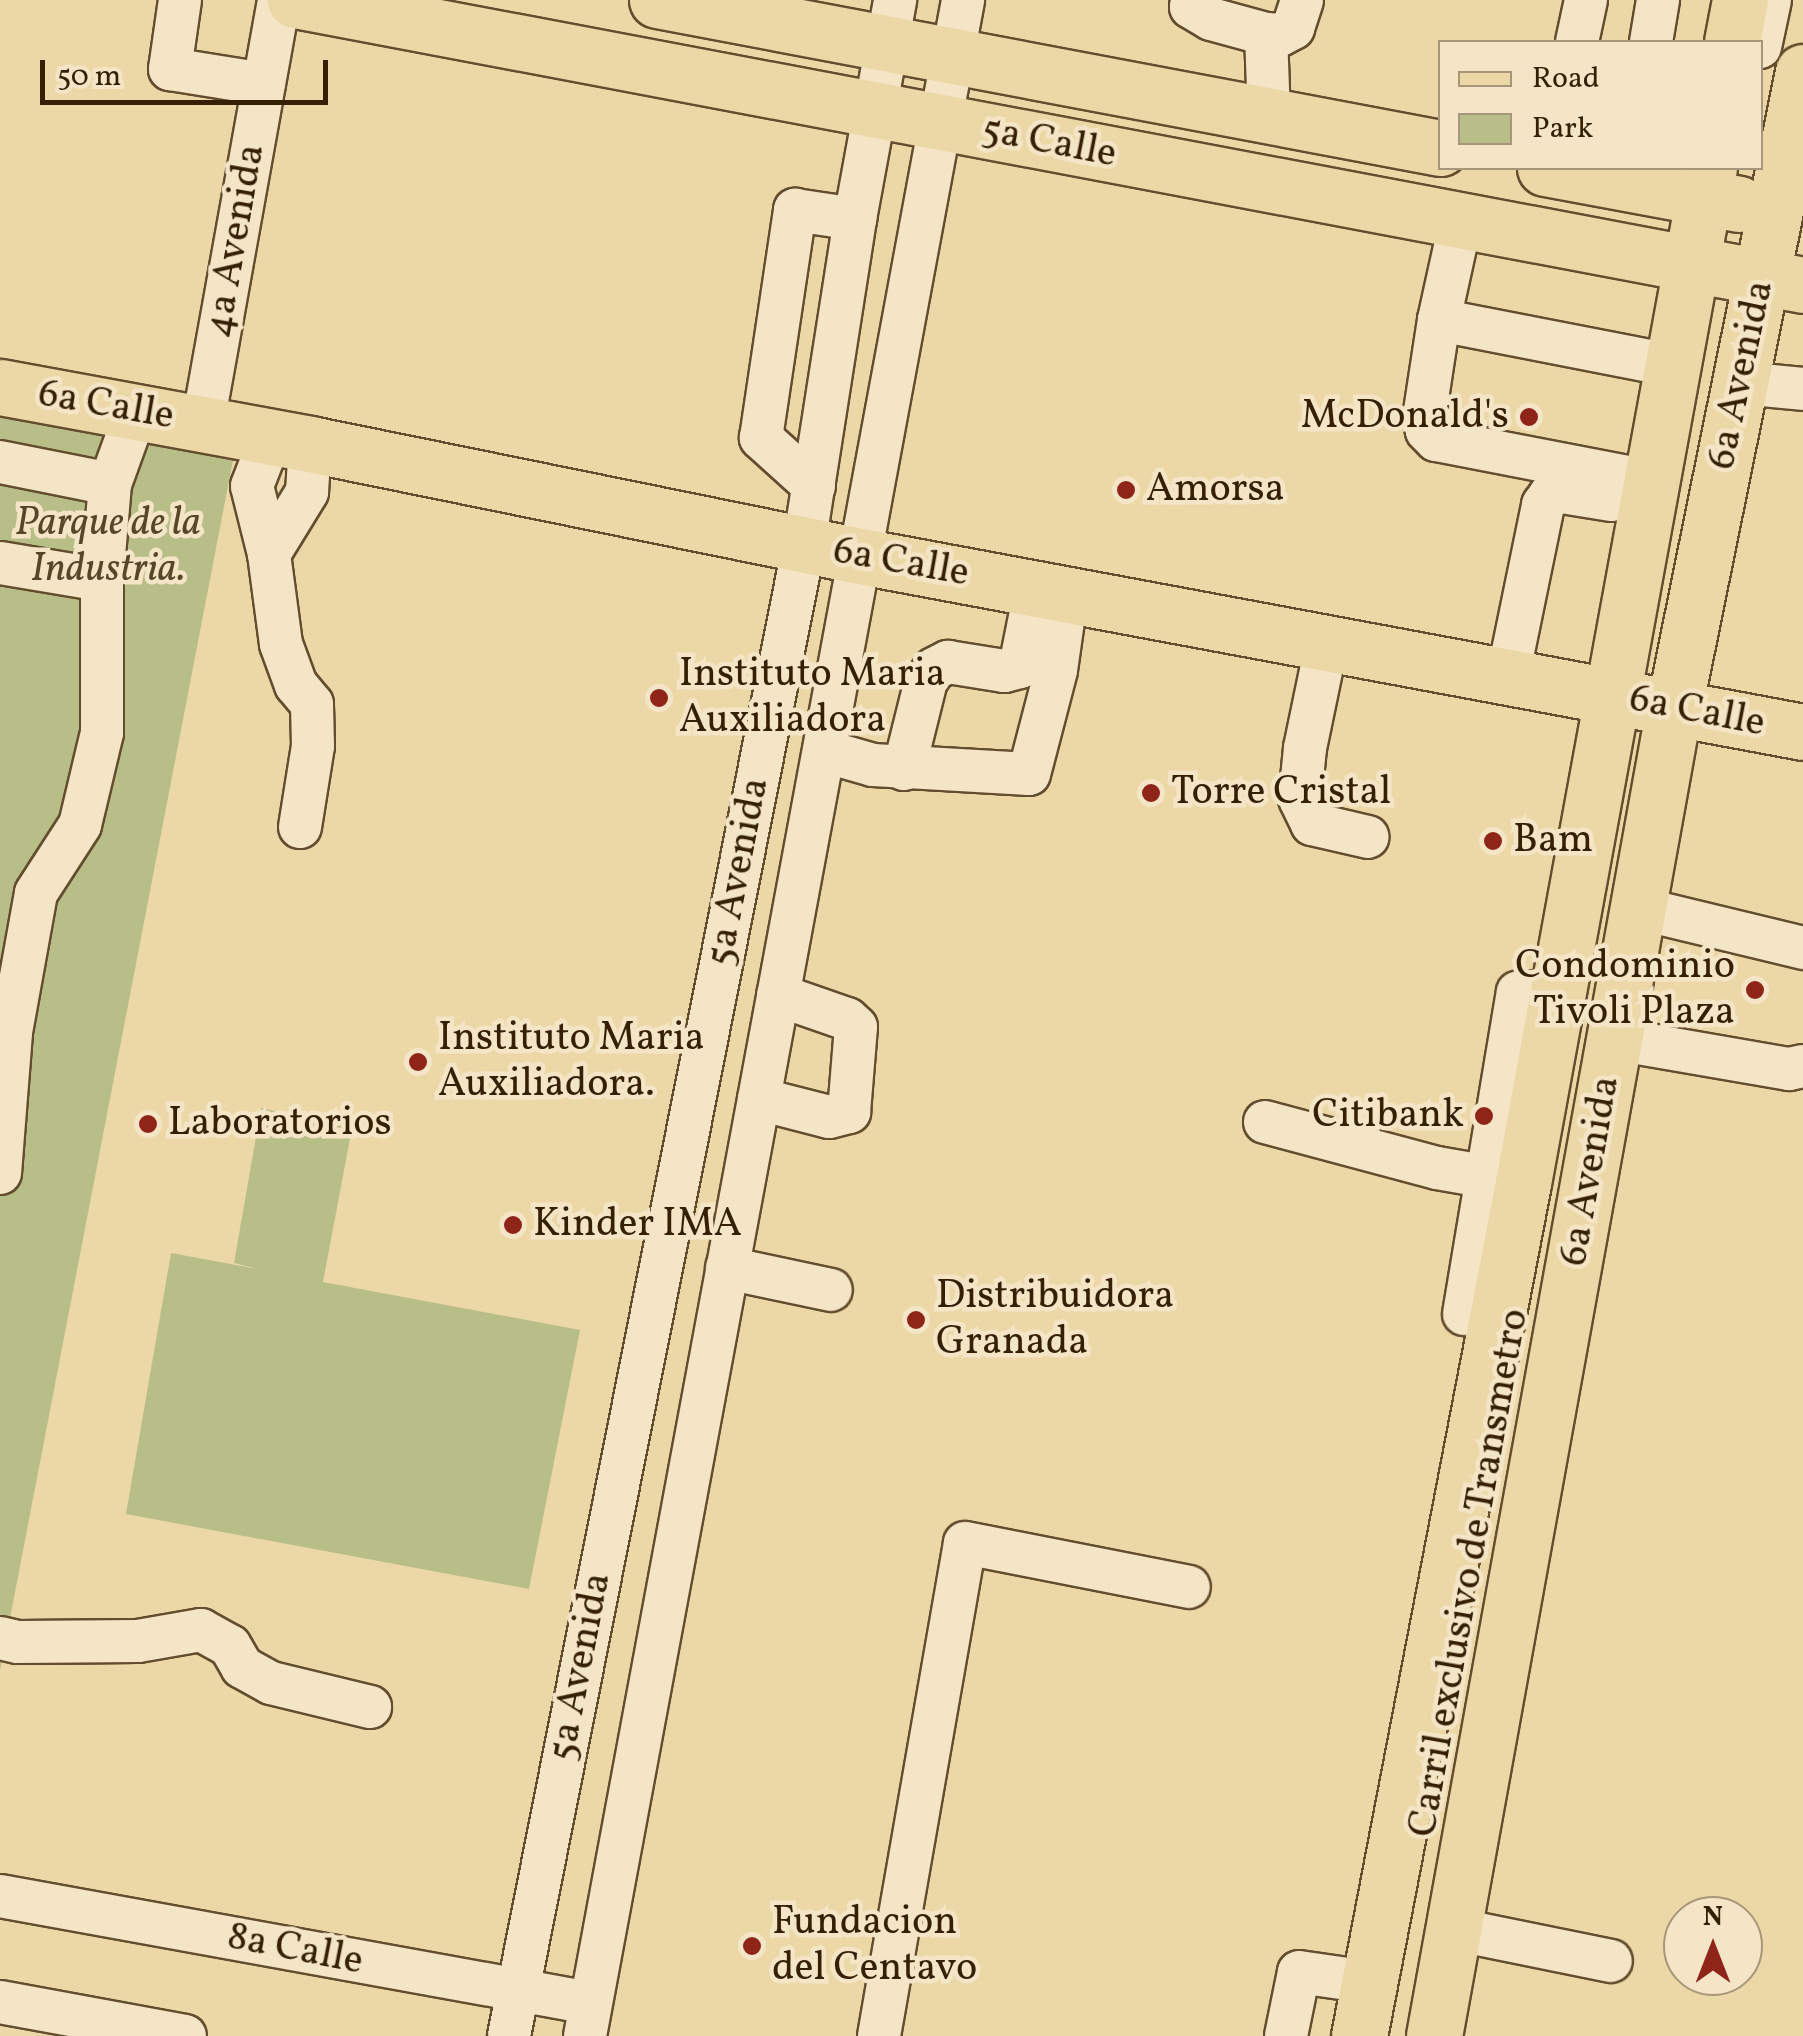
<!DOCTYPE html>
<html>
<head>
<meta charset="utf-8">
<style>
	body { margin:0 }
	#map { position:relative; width:1803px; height:2036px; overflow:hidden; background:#ecd7a7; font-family:Vollkorn,serif }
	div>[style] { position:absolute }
	.green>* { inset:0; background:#b7be88 }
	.roads { filter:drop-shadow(2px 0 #634d2e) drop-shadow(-2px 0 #634d2e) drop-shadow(0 2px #634d2e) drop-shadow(0 -2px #634d2e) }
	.minor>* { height:42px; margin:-21px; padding:0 21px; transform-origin:21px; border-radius:21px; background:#f3e5c6 }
	.major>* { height:55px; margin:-27.5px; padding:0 27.5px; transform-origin:27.5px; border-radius:27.5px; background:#ecd7a7 }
	.dots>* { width:28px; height:28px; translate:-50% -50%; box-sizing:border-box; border:5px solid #f3e5c6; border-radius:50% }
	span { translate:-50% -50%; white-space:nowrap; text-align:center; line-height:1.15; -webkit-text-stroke:9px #f3e5c6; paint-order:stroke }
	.street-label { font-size:40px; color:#351f05 }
	.poi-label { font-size:40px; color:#351f05 }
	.right { translate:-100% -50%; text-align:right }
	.left { translate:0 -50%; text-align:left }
	.park-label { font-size:40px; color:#564726; font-style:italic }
	.legend { position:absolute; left:1438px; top:40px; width:325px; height:130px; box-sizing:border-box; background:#f3e5c6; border:2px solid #a79679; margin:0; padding:12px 18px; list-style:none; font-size:30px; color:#351f05 }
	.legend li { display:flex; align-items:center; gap:20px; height:50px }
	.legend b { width:50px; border:2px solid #a79679 }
	.north { position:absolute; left:1663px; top:1896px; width:100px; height:100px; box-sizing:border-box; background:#f3e5c6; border:2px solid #a79679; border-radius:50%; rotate:0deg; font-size:28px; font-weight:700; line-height:40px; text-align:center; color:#351f05 }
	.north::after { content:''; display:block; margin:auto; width:35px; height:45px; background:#8f2418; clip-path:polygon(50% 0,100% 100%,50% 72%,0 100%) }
	.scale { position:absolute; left:40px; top:60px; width:288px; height:45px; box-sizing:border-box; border:5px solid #351f05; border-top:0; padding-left:12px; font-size:30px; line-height:35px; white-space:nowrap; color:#351f05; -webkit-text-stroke:8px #f3e5c6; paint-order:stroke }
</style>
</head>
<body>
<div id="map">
	<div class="green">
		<div style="clip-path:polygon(0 416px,233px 460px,0 1670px)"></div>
		<div style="clip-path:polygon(261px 1108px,352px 1128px,323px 1282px,580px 1330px,529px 1589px,126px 1514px,171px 1253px,258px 1269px,234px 1263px)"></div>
	</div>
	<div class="roads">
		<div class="minor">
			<div style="left:180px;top:0;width:70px;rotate:98.2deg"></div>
			<div style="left:170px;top:69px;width:95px;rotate:9.1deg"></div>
			<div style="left:1192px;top:0;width:7px;rotate:98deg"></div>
			<div style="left:1191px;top:7px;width:23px;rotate:31deg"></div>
			<div style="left:1211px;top:19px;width:57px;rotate:15.3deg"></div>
			<div style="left:1266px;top:34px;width:81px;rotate:87.9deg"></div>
			<div style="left:1266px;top:34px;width:14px;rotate:4deg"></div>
			<div style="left:1280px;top:35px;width:15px;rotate:-28deg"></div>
			<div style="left:1293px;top:28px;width:29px;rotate:-72deg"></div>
			<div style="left:1577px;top:42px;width:43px;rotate:-77.9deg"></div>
			<div style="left:1651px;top:42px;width:43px;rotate:-80.5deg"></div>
			<div style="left:1760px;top:47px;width:48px;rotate:-78deg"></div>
			<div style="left:1461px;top:220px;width:102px;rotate:102.4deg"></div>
			<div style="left:1439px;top:320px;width:99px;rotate:98.7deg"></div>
			<div style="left:1424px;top:418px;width:13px;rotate:77deg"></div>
			<div style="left:1427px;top:431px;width:13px;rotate:45deg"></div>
			<div style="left:1436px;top:440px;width:217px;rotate:10.9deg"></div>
			<div style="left:1439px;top:320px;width:236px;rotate:11deg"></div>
			<div style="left:1741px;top:383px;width:62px;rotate:5.5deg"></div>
			<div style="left:203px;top:423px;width:430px;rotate:-79.8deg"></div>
			<div style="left:0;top:462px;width:112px;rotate:11.3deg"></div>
			<div style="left:110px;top:484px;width:96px;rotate:94.8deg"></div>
			<div style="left:102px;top:580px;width:103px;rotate:-170.5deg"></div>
			<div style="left:110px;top:484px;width:77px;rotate:-70.1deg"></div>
			<div style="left:814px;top:486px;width:72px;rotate:-137.8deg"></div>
			<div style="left:761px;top:438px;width:231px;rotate:-81.5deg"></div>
			<div style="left:795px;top:210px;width:61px;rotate:8.5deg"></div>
			<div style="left:269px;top:554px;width:70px;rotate:-104deg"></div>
			<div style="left:252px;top:486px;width:53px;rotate:-68.8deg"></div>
			<div style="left:1327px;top:642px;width:108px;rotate:101.7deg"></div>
			<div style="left:1305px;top:748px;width:51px;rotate:95.6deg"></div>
			<div style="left:1300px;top:799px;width:28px;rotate:64deg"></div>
			<div style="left:1312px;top:824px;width:57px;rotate:13.1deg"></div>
			<div style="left:1508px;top:676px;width:175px;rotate:-78.4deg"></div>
			<div style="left:1543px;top:505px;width:12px;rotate:-55deg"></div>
			<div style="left:1550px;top:495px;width:12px;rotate:-14deg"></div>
			<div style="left:1562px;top:492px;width:50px;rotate:9.3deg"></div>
			<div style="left:824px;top:751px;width:51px;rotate:15.9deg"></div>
			<div style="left:873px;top:765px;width:156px;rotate:3.3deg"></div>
			<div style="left:1029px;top:774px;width:107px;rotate:-75.4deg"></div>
			<div style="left:1056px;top:670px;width:78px;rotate:-81.9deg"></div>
			<div style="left:904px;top:769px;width:91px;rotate:-76deg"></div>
			<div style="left:926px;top:681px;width:14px;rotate:-56deg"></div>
			<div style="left:934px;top:669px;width:16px;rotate:-27deg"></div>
			<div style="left:948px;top:662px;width:57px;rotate:9.1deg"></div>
			<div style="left:1004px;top:671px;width:16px;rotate:-14deg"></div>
			<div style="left:1020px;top:667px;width:82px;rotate:-78.7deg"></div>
			<div style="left:300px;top:827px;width:82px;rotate:-80.9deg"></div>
			<div style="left:313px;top:746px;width:42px;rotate:-91.4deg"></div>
			<div style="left:312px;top:704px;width:25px;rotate:-130deg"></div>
			<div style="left:296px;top:685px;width:44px;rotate:-110.1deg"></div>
			<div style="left:281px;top:644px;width:91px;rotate:-97.6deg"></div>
			<div style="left:269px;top:554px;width:73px;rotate:-58.5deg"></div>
			<div style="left:307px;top:492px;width:48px;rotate:-86.4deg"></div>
			<div style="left:1638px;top:908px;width:170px;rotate:13.6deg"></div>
			<div style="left:1615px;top:1039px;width:177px;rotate:9.8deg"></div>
			<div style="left:1789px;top:1069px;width:14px;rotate:-12deg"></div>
			<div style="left:759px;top:1099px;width:72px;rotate:14.4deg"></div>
			<div style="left:829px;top:1117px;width:21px;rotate:-14deg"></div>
			<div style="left:849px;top:1112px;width:85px;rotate:-85.3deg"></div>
			<div style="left:856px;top:1027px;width:12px;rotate:-138deg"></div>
			<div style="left:847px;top:1019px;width:73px;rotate:-160.8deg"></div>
			<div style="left:1265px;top:1122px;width:178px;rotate:15deg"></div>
			<div style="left:1437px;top:1168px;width:76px;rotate:9.8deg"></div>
			<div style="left:0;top:1173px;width:141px;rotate:-85.5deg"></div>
			<div style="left:11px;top:1032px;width:141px;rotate:-79.8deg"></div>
			<div style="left:36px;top:893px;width:81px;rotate:-57.1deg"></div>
			<div style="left:80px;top:825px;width:95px;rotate:-76.6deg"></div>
			<div style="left:102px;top:733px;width:153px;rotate:-90deg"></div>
			<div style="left:727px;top:1268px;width:106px;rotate:11.9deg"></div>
			<div style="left:1464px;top:1314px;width:326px;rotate:-80.5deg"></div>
			<div style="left:1518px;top:993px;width:40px;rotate:-2.9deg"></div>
			<div style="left:0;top:1638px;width:18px;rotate:13deg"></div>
			<div style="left:18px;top:1642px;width:120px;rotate:-0.5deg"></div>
			<div style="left:138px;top:1641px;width:64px;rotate:-9.9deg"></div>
			<div style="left:201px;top:1630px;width:33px;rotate:29deg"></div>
			<div style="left:230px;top:1646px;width:24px;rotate:60deg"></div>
			<div style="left:242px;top:1667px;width:33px;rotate:29deg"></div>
			<div style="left:271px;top:1683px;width:102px;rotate:13.6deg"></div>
			<div style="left:0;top:1896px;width:600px;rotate:10.28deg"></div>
			<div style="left:1454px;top:1929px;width:160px;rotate:11.5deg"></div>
			<div style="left:0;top:2002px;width:188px;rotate:10.4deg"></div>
			<div style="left:509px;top:2036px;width:1520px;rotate:-78.81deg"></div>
			<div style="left:804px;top:545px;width:330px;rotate:-81.1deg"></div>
			<div style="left:855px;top:219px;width:223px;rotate:-79.6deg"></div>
			<div style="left:585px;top:2036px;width:2071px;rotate:-79.48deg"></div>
			<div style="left:879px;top:2036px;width:500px;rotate:-80.1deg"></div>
			<div style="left:965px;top:1543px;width:228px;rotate:11.1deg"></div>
			<div style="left:1286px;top:2036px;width:65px;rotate:-78.5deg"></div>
			<div style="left:1299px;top:1972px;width:70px;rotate:8.2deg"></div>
		</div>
		<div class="major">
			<div style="left:295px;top:0;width:1535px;rotate:10.7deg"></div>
			<div style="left:657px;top:0;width:797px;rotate:10.7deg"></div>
			<div style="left:1732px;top:42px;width:43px;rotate:-79.2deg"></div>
			<div style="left:1545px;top:168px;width:197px;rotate:10.5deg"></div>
			<div style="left:0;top:387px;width:315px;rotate:10.4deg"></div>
			<div style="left:310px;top:444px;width:561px;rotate:11.51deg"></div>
			<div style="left:860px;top:556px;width:959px;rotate:10.57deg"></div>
			<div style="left:1359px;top:2036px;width:869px;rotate:-79.12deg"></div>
			<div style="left:1523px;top:1183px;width:1032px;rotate:-79.62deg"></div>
			<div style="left:1434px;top:2036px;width:1350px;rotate:-79.76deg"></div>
			<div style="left:1674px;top:708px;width:649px;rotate:-78.53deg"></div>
		</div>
	</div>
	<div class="dots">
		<div style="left:1529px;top:417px;background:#8f2418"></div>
		<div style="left:1126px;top:490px;background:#8f2418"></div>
		<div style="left:659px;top:698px;background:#8f2418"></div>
		<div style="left:1151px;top:793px;background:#8f2418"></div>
		<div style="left:1493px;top:841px;background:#8f2418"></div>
		<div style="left:1755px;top:990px;background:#8f2418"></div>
		<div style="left:418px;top:1062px;background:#8f2418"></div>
		<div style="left:1484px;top:1116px;background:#8f2418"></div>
		<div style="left:148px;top:1124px;background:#8f2418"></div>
		<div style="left:513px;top:1225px;background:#8f2418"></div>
		<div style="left:916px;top:1320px;background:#8f2418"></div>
		<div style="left:752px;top:1946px;background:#8f2418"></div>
	</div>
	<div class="street-label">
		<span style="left:1049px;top:143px;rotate:11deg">5a Calle</span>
		<span style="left:236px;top:241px;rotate:-80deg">4a Avenida</span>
		<span style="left:1742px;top:375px;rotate:-78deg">6a Avenida</span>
		<span style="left:106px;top:406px;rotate:10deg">6a Calle</span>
		<span style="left:901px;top:563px;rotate:10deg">6a Calle</span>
		<span style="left:1697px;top:712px;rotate:11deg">6a Calle</span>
		<span style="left:739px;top:872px;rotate:-79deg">5a Avenida</span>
		<span style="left:1591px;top:1171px;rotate:-80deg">6a Avenida</span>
		<span style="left:1470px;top:1573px;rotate:-80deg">Carril exclusivo de Transmetro</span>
		<span style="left:581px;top:1667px;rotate:-79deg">5a Avenida</span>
		<span style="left:295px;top:1950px;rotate:11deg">8a Calle</span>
	</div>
	<div class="poi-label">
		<span class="right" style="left:1509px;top:417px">McDonald's</span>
		<span class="left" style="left:1146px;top:490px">Amorsa</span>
		<span class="left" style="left:679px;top:698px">Instituto Maria<br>Auxiliadora</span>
		<span class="left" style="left:1171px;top:793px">Torre Cristal</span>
		<span class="left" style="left:1513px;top:841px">Bam</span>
		<span class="right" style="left:1735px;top:990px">Condominio<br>Tivoli Plaza</span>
		<span class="left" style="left:438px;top:1062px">Instituto Maria<br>Auxiliadora.</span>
		<span class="right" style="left:1464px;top:1116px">Citibank</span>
		<span class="left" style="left:168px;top:1124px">Laboratorios</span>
		<span class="left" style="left:533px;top:1225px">Kinder IMA</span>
		<span class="left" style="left:936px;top:1320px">Distribuidora<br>Granada</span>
		<span class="left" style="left:772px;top:1946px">Fundacion<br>del Centavo</span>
	</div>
	<div class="park-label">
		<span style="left:108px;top:547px">Parque de la<br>Industria.</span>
	</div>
	<ul class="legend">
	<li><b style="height:12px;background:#ecd7a7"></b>Road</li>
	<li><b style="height:28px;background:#b7be88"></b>Park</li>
	</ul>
	<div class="north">N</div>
	<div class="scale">50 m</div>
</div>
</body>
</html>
